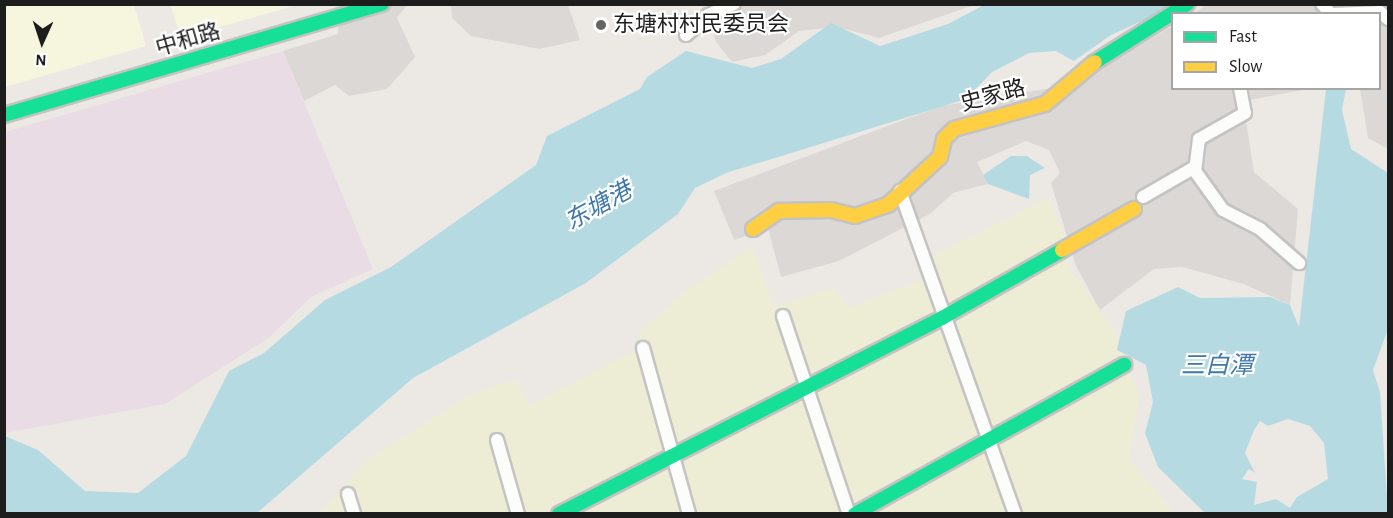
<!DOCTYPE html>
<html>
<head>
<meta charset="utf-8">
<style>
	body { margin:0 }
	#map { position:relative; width:1393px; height:518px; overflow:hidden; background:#ece9e4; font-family:"Alegreya Sans","Noto Sans SC",sans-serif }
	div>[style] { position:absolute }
	.residential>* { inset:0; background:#dbd8d6 }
	.industrial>* { inset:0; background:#eadce5 }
	.education>* { inset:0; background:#f6f5de }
	.farmland>* { inset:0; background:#ededd6 }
	.water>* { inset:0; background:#b5dae2 }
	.roads { filter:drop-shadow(2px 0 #c4c3c1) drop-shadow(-2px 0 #c4c3c1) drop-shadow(0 2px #c4c3c1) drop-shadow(0 -2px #c4c3c1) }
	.street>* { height:12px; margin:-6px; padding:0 6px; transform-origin:6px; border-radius:6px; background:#fcfcfb }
	.fast>* { height:14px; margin:-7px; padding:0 7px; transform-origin:7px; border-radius:7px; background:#16e098 }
	.slow>* { height:14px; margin:-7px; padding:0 7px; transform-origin:7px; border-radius:7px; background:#ffcf43 }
	.dots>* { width:16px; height:16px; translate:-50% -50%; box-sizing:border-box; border:3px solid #fff; border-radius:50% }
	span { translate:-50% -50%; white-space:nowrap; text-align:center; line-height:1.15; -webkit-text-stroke:4.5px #fff; paint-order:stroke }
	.poi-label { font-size:22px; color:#1d1d1d }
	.left { translate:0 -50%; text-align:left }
	.street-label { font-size:22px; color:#1d1d1d }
	.water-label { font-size:24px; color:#3f78ac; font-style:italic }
	.frame { position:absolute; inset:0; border:6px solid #1d1d1d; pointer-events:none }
	.legend { position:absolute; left:1171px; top:12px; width:210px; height:78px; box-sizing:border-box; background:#fff; border:2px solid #a5a5a5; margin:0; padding:8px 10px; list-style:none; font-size:18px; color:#1d1d1d }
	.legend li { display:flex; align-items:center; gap:12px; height:30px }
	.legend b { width:30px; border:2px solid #a5a5a5 }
	.north { position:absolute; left:12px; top:12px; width:60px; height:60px; -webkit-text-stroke:4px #fff; paint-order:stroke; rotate:183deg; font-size:16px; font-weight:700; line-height:24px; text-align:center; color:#1d1d1d }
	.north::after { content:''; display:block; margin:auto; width:21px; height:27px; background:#1d1d1d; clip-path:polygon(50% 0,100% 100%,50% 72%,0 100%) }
</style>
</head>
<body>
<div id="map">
	<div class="residential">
		<div style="clip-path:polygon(1208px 4px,1311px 5px,1330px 13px,1193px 14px)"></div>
		<div style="clip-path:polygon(339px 5px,407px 5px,397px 18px,415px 57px,387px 89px,349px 96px,335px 85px,304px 101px,283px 51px,338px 34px)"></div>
		<div style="clip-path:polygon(451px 5px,568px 5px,580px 40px,539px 49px,471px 36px,452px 18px)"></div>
		<div style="clip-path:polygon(706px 5px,974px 5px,879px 38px,837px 27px,799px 31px,765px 55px,732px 62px,716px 42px)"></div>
		<div style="clip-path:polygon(1367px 5px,1388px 5px,1388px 149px,1368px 138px,1360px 89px,1380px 88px,1380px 14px,1365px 13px)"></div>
		<div style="clip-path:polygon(1172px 26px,1172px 88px,1308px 89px,1243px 101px,1254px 172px,1298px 209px,1290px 305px,1244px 284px,1182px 267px,1154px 269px,1100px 310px,1076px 266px,1051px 183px,1060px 173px,1049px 150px,1026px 141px,977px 162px,988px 184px,953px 193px,930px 214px,839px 261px,781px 277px,768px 228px,734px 240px,714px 191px,941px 106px,1076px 84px)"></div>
	</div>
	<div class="industrial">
		<div style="clip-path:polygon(283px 51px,373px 269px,311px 297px,270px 337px,165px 404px,5px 433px,5px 132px)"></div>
	</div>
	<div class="education">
		<div style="clip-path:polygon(5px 4px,134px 5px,146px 46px,5px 87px)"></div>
		<div style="clip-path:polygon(170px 4px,297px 4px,297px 5px,181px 38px)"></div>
	</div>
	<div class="farmland">
		<div style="clip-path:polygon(1049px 198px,1068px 245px,1068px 267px,1114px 329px,1139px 396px,1129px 460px,1174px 513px,319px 514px,366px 461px,466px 397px,516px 379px,529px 406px,636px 350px,639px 332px,686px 291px,752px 247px,774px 307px,834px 288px,850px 308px,929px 277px,927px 259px)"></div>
	</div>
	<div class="water">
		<div style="clip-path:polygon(984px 5px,1177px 5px,1111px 35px,1074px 61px,1056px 51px,1029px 53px,992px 72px,966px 99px,726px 173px,695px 188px,678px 214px,586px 283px,413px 378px,257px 513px,5px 514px,5px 436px,38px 450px,85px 491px,138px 493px,186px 456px,229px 371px,264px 353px,325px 300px,391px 267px,536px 165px,547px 136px,640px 89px,647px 77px,686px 51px,752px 68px,781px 59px,831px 23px,880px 46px,948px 24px)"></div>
		<div style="clip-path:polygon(evenodd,1326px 89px,1346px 89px,1342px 110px,1351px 149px,1388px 173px,1388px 329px,1373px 370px,1380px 392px,1388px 513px,1205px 513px,1158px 467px,1145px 433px,1153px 402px,1146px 365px,1117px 350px,1126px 311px,1178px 287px,1200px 298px,1270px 297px,1290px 305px,1299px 327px,1326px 89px,1288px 419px,1310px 426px,1324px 443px,1328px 479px,1297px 497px,1290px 508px,1276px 499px,1254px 505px,1257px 482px,1242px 479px,1249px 469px,1255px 473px,1245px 453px,1254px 430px,1260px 421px,1268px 426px,1288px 419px)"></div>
		<div style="clip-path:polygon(1011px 156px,1027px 156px,1045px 168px,1030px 175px,1029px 199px,988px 184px,983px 175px)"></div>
	</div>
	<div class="roads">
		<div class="street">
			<div style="left:1322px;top:4px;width:13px;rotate:48deg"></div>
			<div style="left:1334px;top:14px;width:46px;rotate:-2.5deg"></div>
			<div style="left:1380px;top:12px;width:11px;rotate:41deg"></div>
			<div style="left:686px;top:35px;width:30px;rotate:-42deg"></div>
			<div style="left:708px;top:15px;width:28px;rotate:-23deg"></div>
			<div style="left:1240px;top:88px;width:25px;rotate:79deg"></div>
			<div style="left:1245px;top:113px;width:53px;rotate:150.5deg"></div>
			<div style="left:1199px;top:139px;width:32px;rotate:97deg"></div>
			<div style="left:1195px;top:171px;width:48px;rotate:54.3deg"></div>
			<div style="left:1223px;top:210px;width:42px;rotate:27.2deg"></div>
			<div style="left:1260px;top:229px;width:52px;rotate:41.1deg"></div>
			<div style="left:900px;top:191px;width:343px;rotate:70.4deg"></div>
			<div style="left:1143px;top:197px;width:60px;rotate:-30deg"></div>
			<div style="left:783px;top:316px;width:209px;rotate:71.6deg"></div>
			<div style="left:643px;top:348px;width:172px;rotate:74.5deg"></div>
			<div style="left:497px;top:440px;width:77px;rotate:74.2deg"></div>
			<div style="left:348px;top:494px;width:21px;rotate:73deg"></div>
		</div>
		<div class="fast">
			<div style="left:1095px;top:62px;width:109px;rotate:-32.2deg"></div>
			<div style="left:4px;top:115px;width:394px;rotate:-16.4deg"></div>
			<div style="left:559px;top:514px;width:430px;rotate:-27.1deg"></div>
			<div style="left:942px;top:318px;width:138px;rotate:-29.5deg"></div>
			<div style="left:855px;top:514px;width:308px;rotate:-29deg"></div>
		</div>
		<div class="slow">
			<div style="left:753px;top:229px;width:32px;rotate:-35deg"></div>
			<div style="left:779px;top:211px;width:52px;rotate:-1.1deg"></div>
			<div style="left:831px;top:210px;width:25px;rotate:14deg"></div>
			<div style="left:855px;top:216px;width:36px;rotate:-19deg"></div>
			<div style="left:889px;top:204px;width:69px;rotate:-42.7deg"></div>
			<div style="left:940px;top:157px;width:18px;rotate:-77deg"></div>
			<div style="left:944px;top:139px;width:14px;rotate:-45deg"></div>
			<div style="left:954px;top:129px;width:94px;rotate:-15.4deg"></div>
			<div style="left:1045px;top:104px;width:65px;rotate:-40deg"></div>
			<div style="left:1062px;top:250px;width:83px;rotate:-29.7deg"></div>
		</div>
	</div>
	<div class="dots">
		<div style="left:601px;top:25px;background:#656463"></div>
	</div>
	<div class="poi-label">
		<span class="left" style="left:613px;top:25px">东塘村村民委员会</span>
	</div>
	<div class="street-label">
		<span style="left:188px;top:40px;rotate:-16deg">中和路</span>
		<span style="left:993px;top:96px;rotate:-15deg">史家路</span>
	</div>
	<div class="water-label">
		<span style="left:599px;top:207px;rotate:-29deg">东塘港</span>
		<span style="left:1217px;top:367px">三白潭</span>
	</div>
	<div class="frame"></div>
	<ul class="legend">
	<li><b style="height:8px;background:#16e098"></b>Fast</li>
	<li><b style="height:8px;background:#ffcf43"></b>Slow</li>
	</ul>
	<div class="north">N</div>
</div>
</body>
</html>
